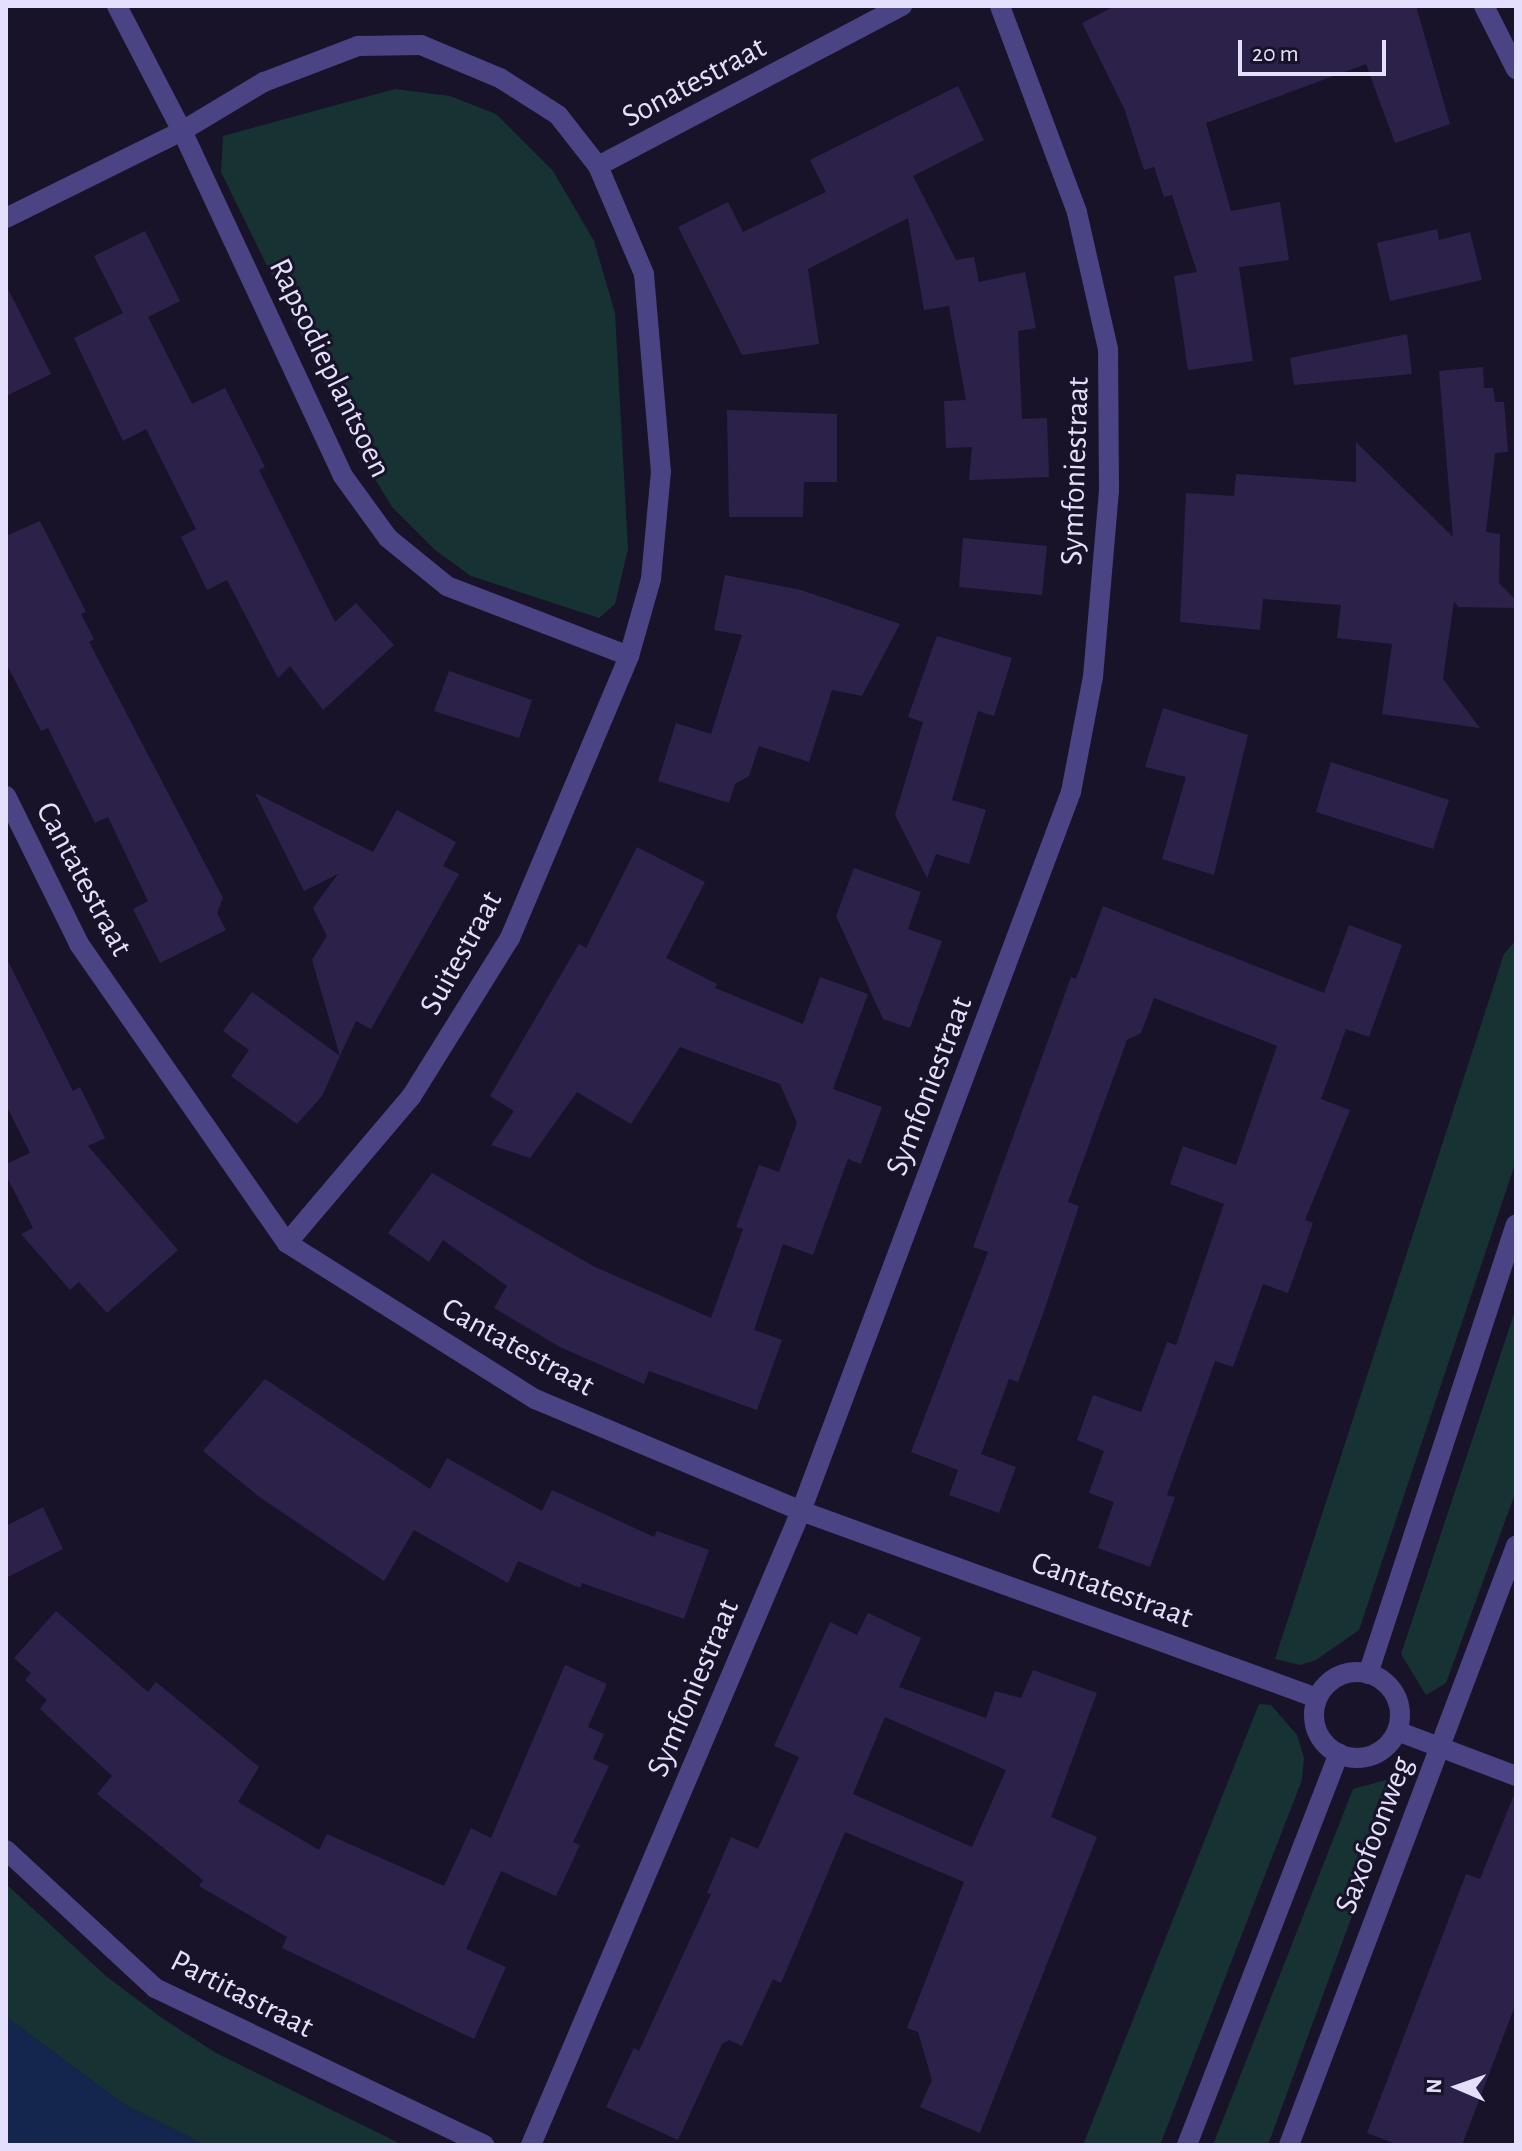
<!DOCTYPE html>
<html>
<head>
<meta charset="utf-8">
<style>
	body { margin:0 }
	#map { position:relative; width:1522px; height:2151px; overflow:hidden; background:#19132a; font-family:"Alegreya Sans",sans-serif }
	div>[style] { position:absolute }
	.green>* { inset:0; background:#173233 }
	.water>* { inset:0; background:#14264d }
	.building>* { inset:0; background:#2c2149 }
	.minor>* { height:20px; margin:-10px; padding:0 10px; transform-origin:10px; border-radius:10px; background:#4a4384 }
	.tertiary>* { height:20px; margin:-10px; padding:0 10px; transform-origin:10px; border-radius:10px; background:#4a4384 }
	.tertiary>.ring { margin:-10px; padding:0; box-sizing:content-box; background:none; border:20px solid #4a4384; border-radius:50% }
	span { translate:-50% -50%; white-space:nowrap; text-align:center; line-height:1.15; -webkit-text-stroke:6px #19132a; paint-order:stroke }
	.street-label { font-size:32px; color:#e4dffc }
	.frame { position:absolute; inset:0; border:8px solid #e4dffc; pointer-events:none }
	.north { position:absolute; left:1418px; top:2047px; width:80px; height:80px; -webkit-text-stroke:6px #19132a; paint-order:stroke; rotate:272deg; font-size:22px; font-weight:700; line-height:32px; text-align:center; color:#e4dffc }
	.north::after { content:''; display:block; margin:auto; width:28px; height:36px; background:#e4dffc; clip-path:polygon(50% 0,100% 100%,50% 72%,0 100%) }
	.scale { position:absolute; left:1238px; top:40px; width:148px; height:36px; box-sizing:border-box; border:4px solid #e4dffc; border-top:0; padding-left:10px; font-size:24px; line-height:28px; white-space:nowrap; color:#e4dffc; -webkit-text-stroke:6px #19132a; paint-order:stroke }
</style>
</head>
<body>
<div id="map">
	<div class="green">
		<div style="clip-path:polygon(395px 89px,450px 96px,496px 114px,553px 171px,594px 241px,615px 313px,628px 549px,615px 604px,599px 618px,471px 576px,435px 550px,392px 507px,357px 449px,221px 172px,223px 136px)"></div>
		<div style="clip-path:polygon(1516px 940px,1516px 1161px,1359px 1630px,1316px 1660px,1300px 1665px,1275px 1659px,1504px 954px)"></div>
		<div style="clip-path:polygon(1516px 1308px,1516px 1491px,1446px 1683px,1426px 1695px,1401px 1654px)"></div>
		<div style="clip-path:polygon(1259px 1704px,1271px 1705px,1297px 1735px,1304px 1758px,1302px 1780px,1160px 2145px,1083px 2145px)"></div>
		<div style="clip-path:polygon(1408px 1763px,1268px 2145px,1213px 2145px,1353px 1789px,1386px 1780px)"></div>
		<div style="clip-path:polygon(6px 1884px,106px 1976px,162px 2018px,216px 2053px,403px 2145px,205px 2145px,125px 2105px,6px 2017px)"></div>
	</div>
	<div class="water">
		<div style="clip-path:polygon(6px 2017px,125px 2105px,205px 2145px,6px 2145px)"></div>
	</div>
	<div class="building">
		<div style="clip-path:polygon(1115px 6px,1416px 6px,1450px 124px,1395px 143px,1366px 64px,1206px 123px,1231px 211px,1280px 202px,1289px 260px,1239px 267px,1253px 361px,1188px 370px,1174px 276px,1197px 272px,1172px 195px,1164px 197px,1154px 167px,1144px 170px,1124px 108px,1082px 23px)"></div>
		<div style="clip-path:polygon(958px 86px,984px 140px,913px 176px,956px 260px,974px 257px,979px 282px,1025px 272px,1036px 328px,1018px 331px,1022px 419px,1047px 418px,1049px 477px,969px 480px,972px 447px,946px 448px,944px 401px,966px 400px,949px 306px,924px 310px,908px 218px,808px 269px,819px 344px,742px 355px,678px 227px,728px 202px,743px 232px,826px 192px,810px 160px)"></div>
		<div style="clip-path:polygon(1437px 229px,1439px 240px,1470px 232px,1482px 280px,1390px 301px,1377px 243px)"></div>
		<div style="clip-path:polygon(145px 231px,180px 301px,148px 317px,192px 404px,225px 388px,265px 467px,259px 470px,335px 622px,356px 603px,394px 645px,323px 710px,290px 666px,278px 678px,227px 580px,207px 590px,181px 537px,196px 529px,146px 429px,123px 441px,74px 338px,123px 313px,94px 256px)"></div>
		<div style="clip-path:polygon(6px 285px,51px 374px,6px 396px)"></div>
		<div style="clip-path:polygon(1407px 334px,1412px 374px,1294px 385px,1290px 358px)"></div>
		<div style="clip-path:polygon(1483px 367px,1484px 388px,1493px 388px,1495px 402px,1504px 402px,1508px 452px,1495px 453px,1486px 532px,1500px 534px,1499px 583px,1516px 600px,1516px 608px,1458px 607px,1454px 601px,1443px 679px,1480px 728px,1382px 714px,1392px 644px,1337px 638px,1341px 605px,1263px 599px,1260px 630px,1180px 622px,1186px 493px,1234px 496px,1236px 474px,1356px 482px,1356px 442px,1453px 537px,1439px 371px)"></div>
		<div style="clip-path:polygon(727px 410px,837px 414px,837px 482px,804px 482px,803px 517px,729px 517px)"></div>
		<div style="clip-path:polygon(40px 521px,86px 612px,81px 614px,94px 639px,89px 642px,223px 898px,217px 913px,226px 930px,160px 963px,133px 909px,148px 901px,108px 817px,95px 823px,48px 728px,41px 731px,6px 663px,6px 536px)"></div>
		<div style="clip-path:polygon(963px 538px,1047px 546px,1042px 595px,959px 587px)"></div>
		<div style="clip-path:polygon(725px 575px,801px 590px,900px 624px,862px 696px,832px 690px,809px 762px,759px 746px,749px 776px,735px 784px,729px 803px,658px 781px,676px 723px,711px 734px,742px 635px,714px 630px)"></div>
		<div style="clip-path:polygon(937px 636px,1012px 658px,994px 716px,978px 711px,952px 800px,986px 810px,969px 864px,936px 854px,927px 878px,895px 815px,923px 722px,908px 717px)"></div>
		<div style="clip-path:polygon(449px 671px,532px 700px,519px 738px,434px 711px)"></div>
		<div style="clip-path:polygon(1163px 708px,1248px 735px,1214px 875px,1162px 859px,1186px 777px,1145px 767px)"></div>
		<div style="clip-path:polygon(1331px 762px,1449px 800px,1433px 849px,1316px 812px)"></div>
		<div style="clip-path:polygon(255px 793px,373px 852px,397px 810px,456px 842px,443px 866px,459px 874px,371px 1029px,356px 1021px,340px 1056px,312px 960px,327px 936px,313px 908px,338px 874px,304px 891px)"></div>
		<div style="clip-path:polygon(637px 847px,705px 882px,666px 958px,717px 984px,715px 988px,803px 1024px,820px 977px,868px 994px,833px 1089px,882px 1107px,861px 1164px,848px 1159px,813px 1255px,783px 1244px,754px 1330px,782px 1340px,757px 1410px,649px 1371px,644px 1384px,560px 1347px,494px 1308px,507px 1286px,443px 1240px,429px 1262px,388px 1233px,432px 1173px,593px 1266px,711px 1318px,743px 1229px,736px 1227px,759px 1165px,779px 1172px,797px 1123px,780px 1084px,680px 1047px,631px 1124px,577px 1092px,530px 1158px,491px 1145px,514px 1111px,490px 1096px,579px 944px,586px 948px)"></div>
		<div style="clip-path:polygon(854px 868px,921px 892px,908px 929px,942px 941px,910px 1028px,883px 1019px,836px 916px)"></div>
		<div style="clip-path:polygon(1103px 906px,1324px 993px,1349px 925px,1402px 945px,1369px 1037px,1346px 1029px,1321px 1099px,1350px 1110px,1305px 1220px,1313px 1223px,1288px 1293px,1263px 1284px,1233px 1367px,1215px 1361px,1167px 1495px,1175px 1497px,1150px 1567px,1098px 1548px,1114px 1502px,1089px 1493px,1104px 1451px,1077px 1440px,1093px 1395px,1141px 1412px,1167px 1342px,1176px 1345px,1224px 1204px,1170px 1184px,1183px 1146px,1236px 1165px,1277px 1046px,1154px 998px,1141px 1033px,1127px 1040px,1068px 1202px,1079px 1206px,1044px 1311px,1018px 1382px,1009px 1379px,981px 1454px,1016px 1467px,999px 1513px,949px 1495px,958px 1470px,911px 1452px,988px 1252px,973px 1247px,1071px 977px,1076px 979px)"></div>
		<div style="clip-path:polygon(6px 957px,73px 1091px,80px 1087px,105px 1138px,88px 1146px,178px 1250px,107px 1313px,79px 1282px,70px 1290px,21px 1234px,33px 1228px,6px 1175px,6px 1164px,30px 1153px,6px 1105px)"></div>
		<div style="clip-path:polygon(252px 992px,340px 1056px,322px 1096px,297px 1124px,231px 1076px,249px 1050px,223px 1031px)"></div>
		<div style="clip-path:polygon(265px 1379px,430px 1489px,447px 1458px,542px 1511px,552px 1490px,654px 1537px,657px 1531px,709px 1550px,684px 1619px,582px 1583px,580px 1588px,518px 1561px,508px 1583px,414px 1530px,384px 1581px,258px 1496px,203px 1451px)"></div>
		<div style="clip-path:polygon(43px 1507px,63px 1549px,6px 1578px,6px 1526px)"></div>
		<div style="clip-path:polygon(56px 1611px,148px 1692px,156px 1682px,259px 1767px,238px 1802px,319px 1850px,327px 1834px,444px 1886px,471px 1828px,491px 1838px,565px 1665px,607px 1684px,588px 1727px,604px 1734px,593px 1759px,609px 1766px,573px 1842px,580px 1845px,556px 1896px,501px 1871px,466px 1949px,506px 1967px,474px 2039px,282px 1948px,287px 1937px,199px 1886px,203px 1880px,97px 1794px,112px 1776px,40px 1709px,47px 1700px,25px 1680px,31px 1673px,14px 1658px)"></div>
		<div style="clip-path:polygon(evenodd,868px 1613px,921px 1638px,899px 1687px,986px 1718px,995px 1691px,1021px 1698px,1033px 1670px,1097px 1693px,1051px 1817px,1097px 1837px,980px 2133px,920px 2107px,932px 2080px,918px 2032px,907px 2028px,964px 1882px,845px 1832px,781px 1983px,773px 1979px,742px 2046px,729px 2040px,722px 2044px,678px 2140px,606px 2107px,634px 2048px,639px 2051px,711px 1894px,707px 1893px,731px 1837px,758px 1849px,799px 1757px,774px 1746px,830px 1622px,857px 1635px,868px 1613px,885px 1717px,1006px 1770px,972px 1847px,853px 1794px,885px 1717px)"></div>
		<div style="clip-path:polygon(1514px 1795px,1516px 2003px,1462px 2145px,1399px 2145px,1367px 2133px,1466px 1874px,1480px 1879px)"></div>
	</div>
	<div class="minor">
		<div style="left:1484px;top:6px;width:71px;rotate:63.1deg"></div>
		<div style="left:598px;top:166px;width:344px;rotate:-27.8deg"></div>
		<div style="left:6px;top:218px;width:196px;rotate:-26.3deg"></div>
		<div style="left:182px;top:131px;width:96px;rotate:-30.9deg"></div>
		<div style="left:264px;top:82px;width:101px;rotate:-21deg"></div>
		<div style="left:358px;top:46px;width:63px;rotate:-0.9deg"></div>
		<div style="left:421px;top:45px;width:86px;rotate:22.7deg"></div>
		<div style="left:500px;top:78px;width:69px;rotate:32.5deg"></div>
		<div style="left:558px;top:115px;width:65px;rotate:51.9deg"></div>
		<div style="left:598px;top:166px;width:117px;rotate:66.9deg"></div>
		<div style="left:644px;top:274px;width:198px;rotate:85.1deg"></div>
		<div style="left:661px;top:471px;width:108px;rotate:95.3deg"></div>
		<div style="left:651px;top:579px;width:80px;rotate:105.9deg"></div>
		<div style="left:629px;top:656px;width:195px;rotate:-159deg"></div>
		<div style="left:447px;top:586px;width:76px;rotate:-140.9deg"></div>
		<div style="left:388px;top:538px;width:77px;rotate:-126deg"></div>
		<div style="left:343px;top:476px;width:381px;rotate:-115deg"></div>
		<div style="left:182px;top:131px;width:141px;rotate:-117.5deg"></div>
		<div style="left:6px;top:796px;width:165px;rotate:63.7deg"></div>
		<div style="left:79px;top:944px;width:364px;rotate:55.2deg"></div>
		<div style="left:287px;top:1243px;width:293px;rotate:32.2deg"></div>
		<div style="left:535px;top:1399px;width:289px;rotate:22.8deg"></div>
		<div style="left:801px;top:1511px;width:549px;rotate:19.92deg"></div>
		<div style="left:287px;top:1243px;width:192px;rotate:-49.7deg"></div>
		<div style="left:411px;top:1097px;width:187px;rotate:-58.1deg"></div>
		<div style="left:510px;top:938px;width:306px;rotate:-67.1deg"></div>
		<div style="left:1397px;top:1731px;width:127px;rotate:20.7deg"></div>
		<div style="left:6px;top:1850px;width:203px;rotate:42.8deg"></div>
		<div style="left:155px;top:1988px;width:365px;rotate:25.5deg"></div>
		<div style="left:531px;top:2145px;width:689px;rotate:-66.93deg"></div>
		<div style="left:801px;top:1511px;width:768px;rotate:-69.42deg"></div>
		<div style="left:1071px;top:792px;width:117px;rotate:-79.2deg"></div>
		<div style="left:1093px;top:677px;width:187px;rotate:-85.1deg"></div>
		<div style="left:1109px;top:491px;width:142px;rotate:-90.4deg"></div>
		<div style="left:1108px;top:349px;width:140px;rotate:-102.8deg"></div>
		<div style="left:1077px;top:212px;width:220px;rotate:-110.5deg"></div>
		<div style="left:1289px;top:2145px;width:641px;rotate:-69.25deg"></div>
	</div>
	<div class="tertiary">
		<div class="ring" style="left:1314px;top:1672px;width:66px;height:66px"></div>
		<div style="left:1368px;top:1674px;width:473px;rotate:-71.8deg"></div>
		<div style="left:1187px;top:2145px;width:420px;rotate:-68.8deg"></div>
	</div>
	<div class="street-label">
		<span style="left:694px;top:82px;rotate:-28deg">Sonatestraat</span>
		<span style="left:330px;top:368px;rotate:64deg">Rapsodieplantsoen</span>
		<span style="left:1075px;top:471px;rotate:-88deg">Symfoniestraat</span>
		<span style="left:84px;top:879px;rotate:62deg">Cantatestraat</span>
		<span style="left:461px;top:953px;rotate:-61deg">Suitestraat</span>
		<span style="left:929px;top:1086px;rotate:-69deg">Symfoniestraat</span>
		<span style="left:518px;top:1347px;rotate:29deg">Cantatestraat</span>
		<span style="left:1112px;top:1590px;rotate:20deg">Cantatestraat</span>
		<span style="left:693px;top:1688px;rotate:-67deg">Symfoniestraat</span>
		<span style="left:1374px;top:1835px;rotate:-69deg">Saxofoonweg</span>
		<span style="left:242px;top:1994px;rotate:27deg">Partitastraat</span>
	</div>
	<div class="frame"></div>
	<div class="north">N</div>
	<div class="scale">20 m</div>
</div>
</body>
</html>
